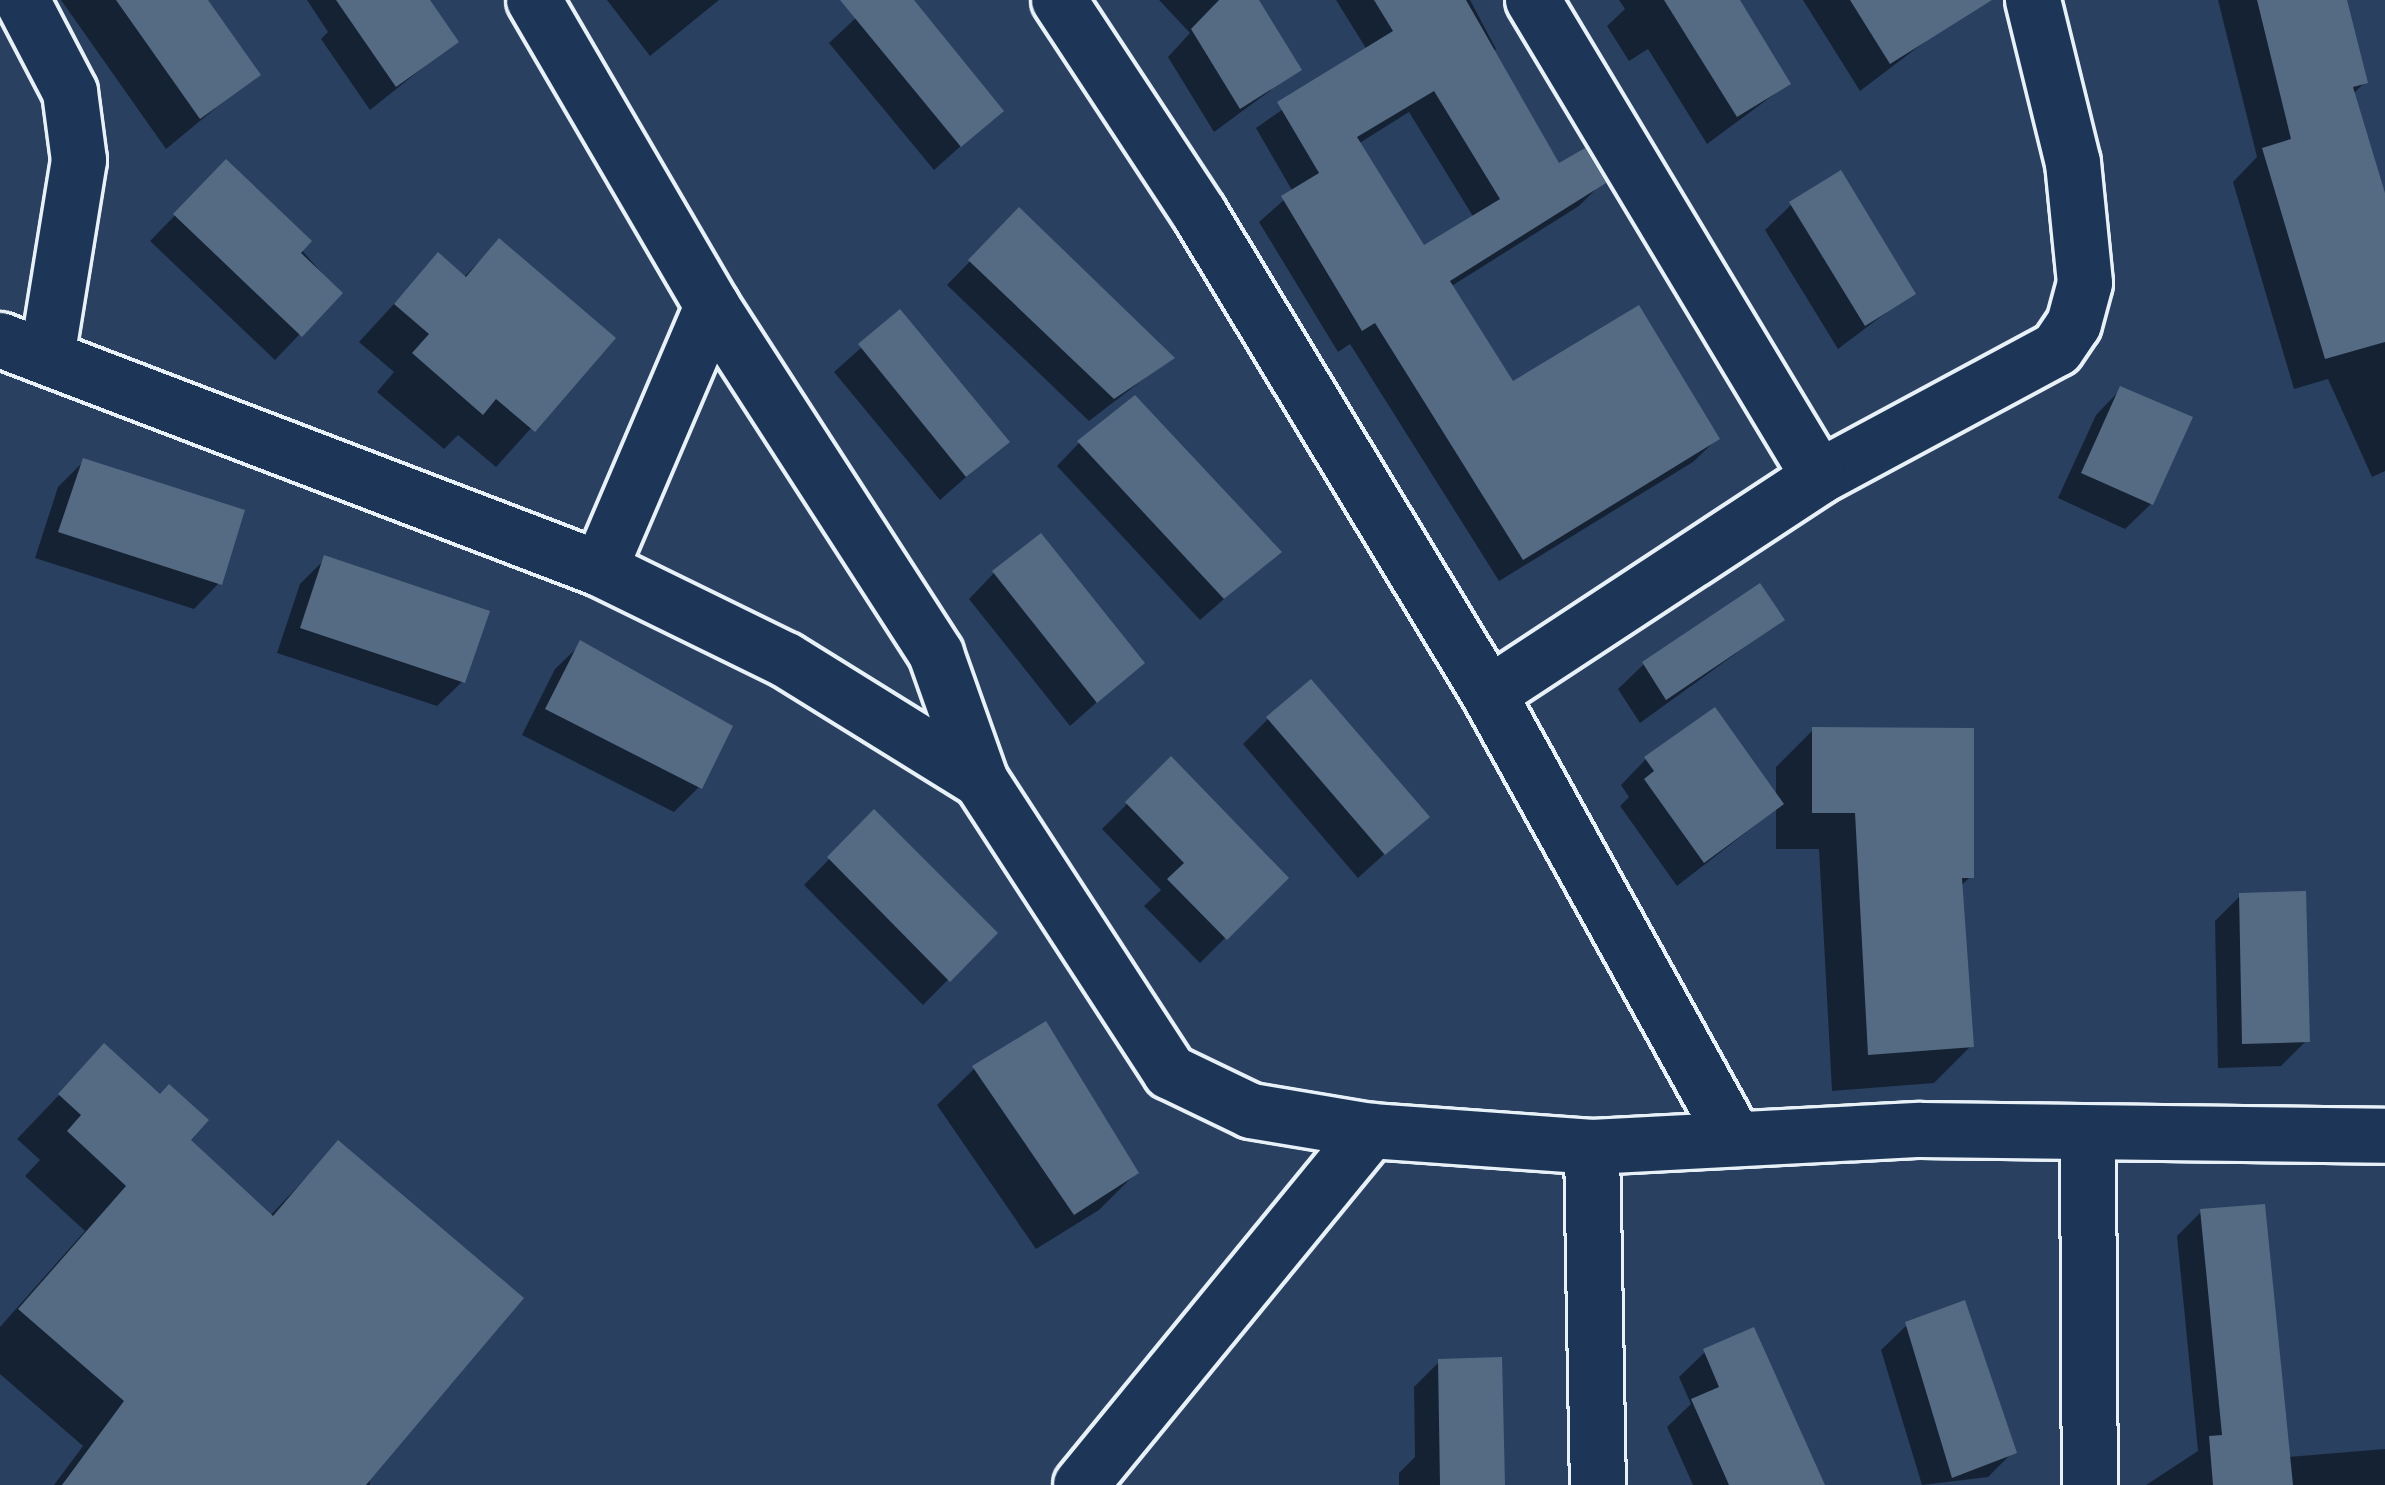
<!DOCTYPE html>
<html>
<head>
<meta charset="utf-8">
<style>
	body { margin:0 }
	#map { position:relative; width:2385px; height:1485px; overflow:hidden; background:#294061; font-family:"Indie Flower",sans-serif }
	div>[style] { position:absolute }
	.shadow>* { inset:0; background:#0007 }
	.building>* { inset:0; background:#556a83 }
	.roads { filter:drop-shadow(3px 0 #e8f1f8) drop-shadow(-3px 0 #e8f1f8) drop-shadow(0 3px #e8f1f8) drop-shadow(0 -3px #e8f1f8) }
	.street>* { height:54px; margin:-27px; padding:0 27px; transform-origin:27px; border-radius:27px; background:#1d3557 }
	span { translate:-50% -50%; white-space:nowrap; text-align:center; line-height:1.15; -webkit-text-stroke:12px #1d3557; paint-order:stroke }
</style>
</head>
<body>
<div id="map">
	<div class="shadow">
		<div style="clip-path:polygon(61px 0,204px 0,257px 74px,166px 149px)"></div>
		<div style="clip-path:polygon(307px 0,426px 0,455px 42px,370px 110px,321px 39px,328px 32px)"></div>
		<div style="clip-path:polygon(607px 0,719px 0,650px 56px)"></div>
		<div style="clip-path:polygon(875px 0,910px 0,1000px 111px,934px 170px,829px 43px)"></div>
		<div style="clip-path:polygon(1159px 0,1256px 0,1298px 70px,1214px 132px,1168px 57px,1190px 33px)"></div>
		<div style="clip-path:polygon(evenodd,1336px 0,1470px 0,1496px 49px,1489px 56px,1558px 167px,1602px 183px,1579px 206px,1450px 287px,1512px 385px,1717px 439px,1693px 462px,1499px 581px,1350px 344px,1338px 352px,1259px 222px,1293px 192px,1256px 128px,1367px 50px,1336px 0,1409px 112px,1474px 218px,1423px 249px,1358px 144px,1409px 112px)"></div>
		<div style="clip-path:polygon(1619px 0,1737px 0,1788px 84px,1707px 144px,1648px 49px,1629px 61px,1607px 26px,1625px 9px)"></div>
		<div style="clip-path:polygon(1803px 0,1926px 0,1943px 28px,1860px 91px)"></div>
		<div style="clip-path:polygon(2218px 0,2344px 0,2365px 82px,2353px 94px,2385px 203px,2385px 471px,2372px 477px,2328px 379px,2294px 389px,2233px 182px,2257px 157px)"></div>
		<div style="clip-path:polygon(226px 163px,339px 293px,275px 360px,150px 241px)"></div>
		<div style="clip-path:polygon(1791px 205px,1912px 293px,1838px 349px,1765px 230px)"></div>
		<div style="clip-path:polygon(1019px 211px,1171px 358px,1089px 421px,947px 285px)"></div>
		<div style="clip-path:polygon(499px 242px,612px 338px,496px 467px,458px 435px,444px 449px,377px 392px,394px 372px,359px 342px,438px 256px,463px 278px)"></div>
		<div style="clip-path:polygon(900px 313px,1006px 442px,940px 500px,834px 372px)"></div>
		<div style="clip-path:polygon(2121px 389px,2151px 504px,2125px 529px,2058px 498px,2096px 415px)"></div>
		<div style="clip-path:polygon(1079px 443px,1278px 552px,1200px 620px,1057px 466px)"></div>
		<div style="clip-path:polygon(83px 462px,219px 583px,194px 609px,35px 558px,58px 487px)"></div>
		<div style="clip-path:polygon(325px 559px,463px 681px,437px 706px,277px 653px,300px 584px)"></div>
		<div style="clip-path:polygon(994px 573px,1141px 663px,1070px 726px,969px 599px)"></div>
		<div style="clip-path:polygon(1782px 620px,1640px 723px,1618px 689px,1644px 664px)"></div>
		<div style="clip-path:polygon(581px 644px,699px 787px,674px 812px,522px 735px,555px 669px)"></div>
		<div style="clip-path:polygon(1268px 719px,1425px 817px,1358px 878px,1243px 744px)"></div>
		<div style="clip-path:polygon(1813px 730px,1971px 876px,1960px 887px,1971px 1046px,1934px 1083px,1832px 1091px,1819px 849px,1776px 849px,1776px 809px,1677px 886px,1620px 806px,1629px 797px,1621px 785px,1646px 759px,1776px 798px,1776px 767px)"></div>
		<div style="clip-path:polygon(1171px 760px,1285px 878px,1200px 963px,1144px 906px,1161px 890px,1102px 829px)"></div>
		<div style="clip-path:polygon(874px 813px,994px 933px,923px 1005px,804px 885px)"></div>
		<div style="clip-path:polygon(2240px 896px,2307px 1040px,2281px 1066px,2218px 1068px,2215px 921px)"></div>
		<div style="clip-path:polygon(104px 1048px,187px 1141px,270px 1216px,338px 1144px,370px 1485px,54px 1485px,83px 1446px,0 1374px,0 1327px,85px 1231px,25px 1176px,40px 1160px,17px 1139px)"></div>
		<div style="clip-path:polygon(974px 1069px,1136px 1173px,1099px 1210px,1036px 1249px,937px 1105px)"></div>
		<div style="clip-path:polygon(2201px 1212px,2288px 1457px,2385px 1449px,2385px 1485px,2146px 1485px,2198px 1451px,2177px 1236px)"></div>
		<div style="clip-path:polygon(1907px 1325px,2013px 1452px,1988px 1477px,1922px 1485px,1881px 1350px)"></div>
		<div style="clip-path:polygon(1705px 1352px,1810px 1485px,1693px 1485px,1667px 1427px,1691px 1404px,1679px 1377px)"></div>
		<div style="clip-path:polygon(1439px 1362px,1502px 1485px,1399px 1485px,1399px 1473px,1415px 1457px,1414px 1387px)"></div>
	</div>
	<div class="building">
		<div style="clip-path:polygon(116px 0,208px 0,261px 75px,200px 119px)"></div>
		<div style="clip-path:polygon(336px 0,430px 0,459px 42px,396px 87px)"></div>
		<div style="clip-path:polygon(840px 0,914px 0,1004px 111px,961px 147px)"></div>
		<div style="clip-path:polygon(1219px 0,1259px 0,1302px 70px,1240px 109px,1191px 29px)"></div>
		<div style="clip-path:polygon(evenodd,1374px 0,1466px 0,1559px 163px,1585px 148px,1606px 183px,1450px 281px,1513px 381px,1639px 305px,1720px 439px,1523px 560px,1375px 323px,1362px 331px,1281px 196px,1319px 173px,1277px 102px,1393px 31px,1374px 0,1434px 91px,1500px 199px,1424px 245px,1357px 137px,1434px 91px)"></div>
		<div style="clip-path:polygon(1664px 0,1740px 0,1791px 84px,1737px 117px)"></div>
		<div style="clip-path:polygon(1850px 0,1992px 0,1890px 64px)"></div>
		<div style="clip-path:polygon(2257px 0,2347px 0,2368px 83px,2353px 87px,2385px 193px,2385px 342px,2325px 359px,2262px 148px,2291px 139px)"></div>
		<div style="clip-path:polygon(226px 159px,312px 241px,301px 253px,343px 293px,302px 337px,173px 214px)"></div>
		<div style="clip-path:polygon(1841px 170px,1916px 294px,1865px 326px,1789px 202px)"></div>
		<div style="clip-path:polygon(1019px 207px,1175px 358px,1114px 399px,968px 260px)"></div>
		<div style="clip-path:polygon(499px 238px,616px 338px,535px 432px,496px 399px,483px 415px,412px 353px,429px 334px,394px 304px,438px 252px,466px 277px)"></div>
		<div style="clip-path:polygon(900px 309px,1010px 442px,966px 477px,858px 344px)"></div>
		<div style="clip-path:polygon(2120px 386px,2193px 417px,2153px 505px,2081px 473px)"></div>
		<div style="clip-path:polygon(1135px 395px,1282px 552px,1224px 599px,1077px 441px)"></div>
		<div style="clip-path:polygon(83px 458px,245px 510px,222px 585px,58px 532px)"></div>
		<div style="clip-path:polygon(1041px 533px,1145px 663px,1097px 703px,992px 571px)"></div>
		<div style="clip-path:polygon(324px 555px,490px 611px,465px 683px,300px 628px)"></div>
		<div style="clip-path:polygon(1760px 583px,1785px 620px,1666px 700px,1642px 662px)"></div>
		<div style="clip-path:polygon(580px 640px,733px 726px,702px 789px,545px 709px)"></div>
		<div style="clip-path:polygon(1311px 679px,1430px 817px,1385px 855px,1266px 717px)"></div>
		<div style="clip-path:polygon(1715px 707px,1784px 804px,1704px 863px,1644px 779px,1654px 771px,1644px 757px)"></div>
		<div style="clip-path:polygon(1812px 727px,1974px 728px,1974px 878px,1962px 878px,1974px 1047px,1868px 1055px,1855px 813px,1812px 813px)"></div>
		<div style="clip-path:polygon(1171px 756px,1289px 878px,1227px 940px,1167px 879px,1184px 863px,1125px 802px)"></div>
		<div style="clip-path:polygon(874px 809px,998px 933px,950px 982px,827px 857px)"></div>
		<div style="clip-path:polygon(2306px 891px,2310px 1042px,2242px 1044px,2239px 893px)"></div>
		<div style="clip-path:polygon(1046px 1021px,1139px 1173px,1074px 1215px,972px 1066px)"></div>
		<div style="clip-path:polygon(104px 1043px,160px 1094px,169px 1084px,209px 1120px,191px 1140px,273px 1216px,338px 1140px,524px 1298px,366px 1485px,62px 1485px,124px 1401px,18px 1309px,126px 1186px,67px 1131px,81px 1115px,58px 1094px)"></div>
		<div style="clip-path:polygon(2265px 1204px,2293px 1485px,2213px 1485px,2209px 1436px,2222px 1435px,2200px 1209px)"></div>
		<div style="clip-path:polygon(1965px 1300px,2017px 1453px,1952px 1478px,1905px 1322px)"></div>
		<div style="clip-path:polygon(1754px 1327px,1825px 1485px,1729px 1485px,1691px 1399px,1719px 1387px,1703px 1349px)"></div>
		<div style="clip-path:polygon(1502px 1357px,1505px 1485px,1440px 1485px,1438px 1359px)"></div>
	</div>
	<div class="roads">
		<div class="street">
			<div style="left:22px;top:0;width:104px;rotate:62.4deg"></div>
			<div style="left:70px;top:92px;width:69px;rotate:82.5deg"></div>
			<div style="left:79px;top:160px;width:200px;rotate:99.2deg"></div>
			<div style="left:534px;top:0;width:354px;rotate:59.8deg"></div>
			<div style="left:712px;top:306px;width:414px;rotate:57.2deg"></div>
			<div style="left:936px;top:654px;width:135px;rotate:70.5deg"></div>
			<div style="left:1059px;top:0;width:255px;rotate:56.7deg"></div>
			<div style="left:1199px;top:213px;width:562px;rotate:58.91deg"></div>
			<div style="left:1489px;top:694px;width:508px;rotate:61.07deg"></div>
			<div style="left:0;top:340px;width:642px;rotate:20.89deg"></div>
			<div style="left:600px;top:569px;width:207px;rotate:26.1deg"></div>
			<div style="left:786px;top:660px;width:229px;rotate:31.8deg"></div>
			<div style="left:981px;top:781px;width:347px;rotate:57deg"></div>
			<div style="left:1170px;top:1072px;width:90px;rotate:25.7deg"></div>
			<div style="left:1251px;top:1111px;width:122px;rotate:9.5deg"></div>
			<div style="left:1371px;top:1131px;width:222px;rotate:4.1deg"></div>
			<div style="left:1592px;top:1147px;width:329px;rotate:-3deg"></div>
			<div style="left:1921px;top:1130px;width:464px;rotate:0.7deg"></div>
			<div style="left:1819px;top:477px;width:270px;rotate:-28.3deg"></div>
			<div style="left:2057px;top:349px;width:30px;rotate:-56deg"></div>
			<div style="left:2074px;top:324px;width:42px;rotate:-75deg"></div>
			<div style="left:2085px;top:283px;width:121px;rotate:-95.7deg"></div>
			<div style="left:2073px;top:163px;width:168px;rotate:-103.8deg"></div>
			<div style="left:600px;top:569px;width:286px;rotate:-66.9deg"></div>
			<div style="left:1489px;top:694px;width:395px;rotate:-33.3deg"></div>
			<div style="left:1819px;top:477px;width:556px;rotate:-120.95deg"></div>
			<div style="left:2088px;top:1137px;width:348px;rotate:89.7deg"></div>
			<div style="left:1592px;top:1147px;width:338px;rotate:89deg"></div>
			<div style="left:1081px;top:1485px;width:458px;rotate:-50.7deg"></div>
		</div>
	</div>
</div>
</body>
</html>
